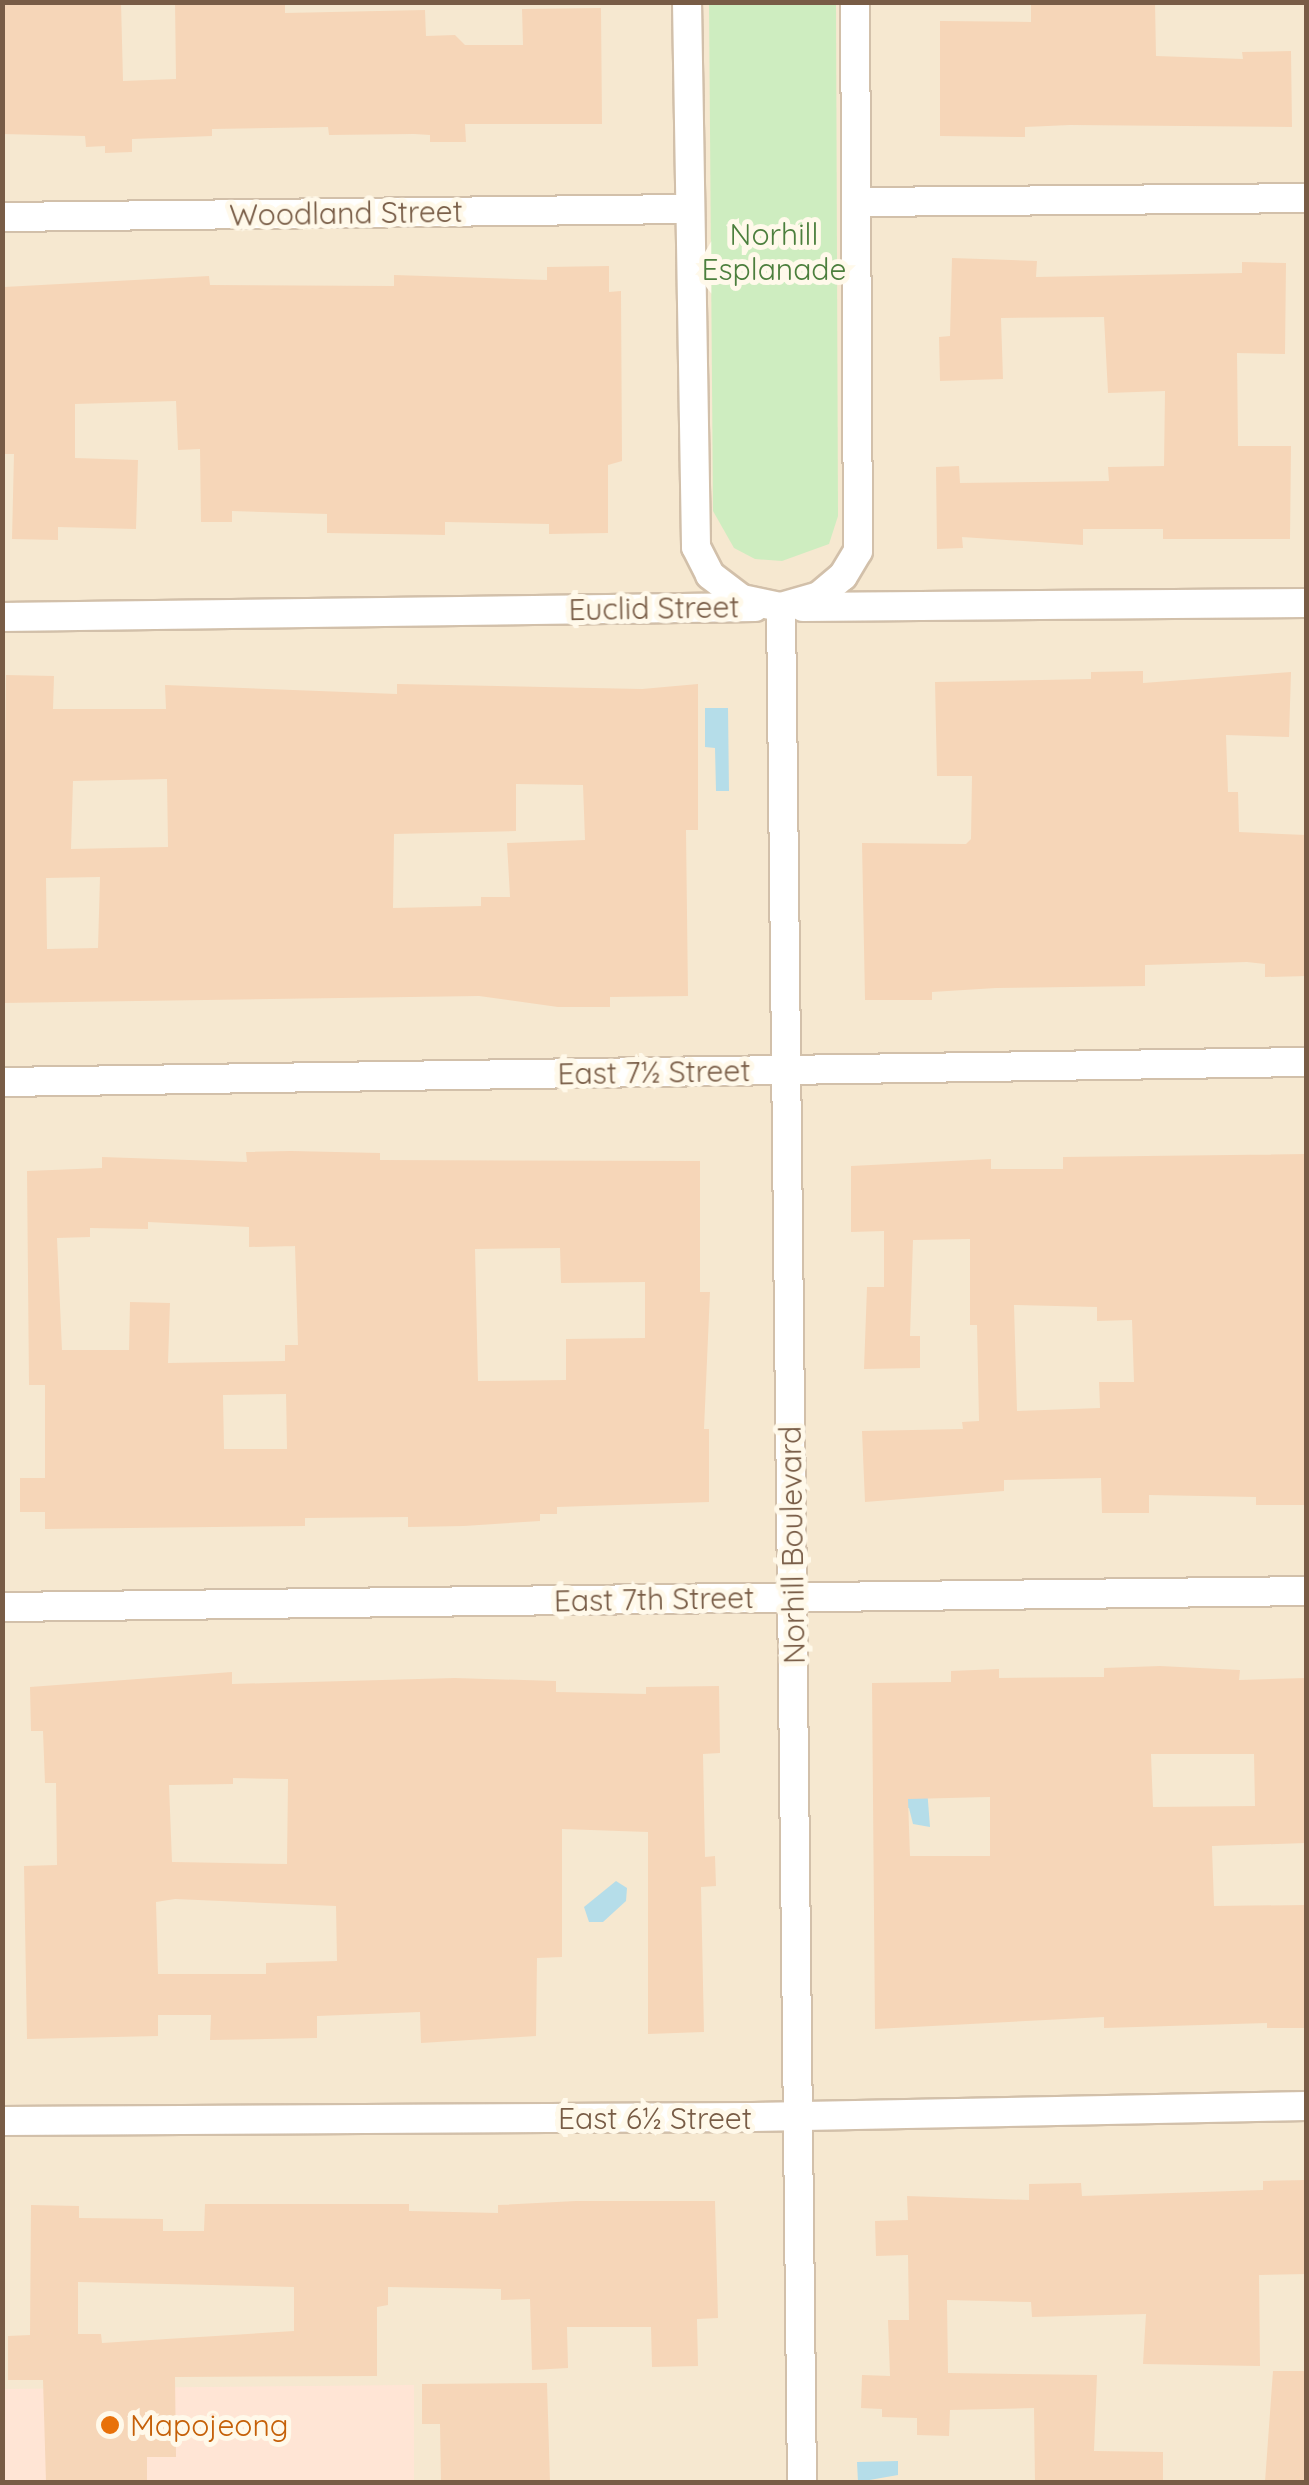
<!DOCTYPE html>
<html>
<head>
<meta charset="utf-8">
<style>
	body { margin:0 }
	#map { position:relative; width:1309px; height:2485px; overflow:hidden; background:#fef6e2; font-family:Quicksand,sans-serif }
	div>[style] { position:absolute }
	.residential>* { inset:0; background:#f6e8d0 }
	.commercial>* { inset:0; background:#ffe5d5 }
	.green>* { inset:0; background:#ceedc0 }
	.water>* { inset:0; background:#b5dde9 }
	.building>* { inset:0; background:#f6d6b8 }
	.roads { filter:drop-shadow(2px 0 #d2c0aa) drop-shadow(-2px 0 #d2c0aa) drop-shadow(0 2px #d2c0aa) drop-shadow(0 -2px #d2c0aa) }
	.minor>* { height:28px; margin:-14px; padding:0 14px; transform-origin:14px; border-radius:14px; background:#fff }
	.dots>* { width:28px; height:28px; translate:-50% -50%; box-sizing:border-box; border:5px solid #fff9ea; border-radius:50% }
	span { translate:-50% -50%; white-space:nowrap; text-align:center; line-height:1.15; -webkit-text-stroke:10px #fff9ea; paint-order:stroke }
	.street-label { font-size:30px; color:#785c46 }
	.park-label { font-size:30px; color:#4c7f3d }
	.food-label { font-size:30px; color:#c56008 }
	.left { translate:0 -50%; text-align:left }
	.frame { position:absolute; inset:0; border:5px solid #785c46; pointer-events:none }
</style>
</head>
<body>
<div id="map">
	<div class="residential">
		<div style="clip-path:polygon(3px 3px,1306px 3px,1306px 2482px,3px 2482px)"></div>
	</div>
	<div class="commercial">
		<div style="clip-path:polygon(414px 2385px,414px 2482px,3px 2482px,2px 2389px)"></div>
	</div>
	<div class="green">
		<div style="clip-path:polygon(709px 3px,836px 3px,838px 516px,829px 544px,782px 561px,755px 559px,734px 548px,713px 511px)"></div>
	</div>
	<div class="water">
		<div style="clip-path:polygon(705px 708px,728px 708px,729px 791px,716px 791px,715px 748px,705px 747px)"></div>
		<div style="clip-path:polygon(927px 1788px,930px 1827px,913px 1824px,909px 1808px,890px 1808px)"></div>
		<div style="clip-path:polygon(616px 1881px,627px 1888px,626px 1901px,603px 1922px,589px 1922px,584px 1907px)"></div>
		<div style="clip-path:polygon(898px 2461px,898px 2475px,858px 2482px,857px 2462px)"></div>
	</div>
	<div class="building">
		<div style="clip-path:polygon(2px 2px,121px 2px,123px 81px,176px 79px,175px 2px,285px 2px,285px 13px,425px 10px,426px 36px,455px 35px,465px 45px,523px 45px,522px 9px,601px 8px,602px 124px,465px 124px,466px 142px,430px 142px,430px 135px,414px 134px,329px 135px,328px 127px,212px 129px,212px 136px,132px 139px,132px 152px,105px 153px,105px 146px,86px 147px,85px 136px,2px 134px)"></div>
		<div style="clip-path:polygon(1031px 2px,1155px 2px,1156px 56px,1243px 59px,1242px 52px,1291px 51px,1292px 127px,1070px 125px,1025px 127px,1025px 137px,940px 136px,940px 21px,1031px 22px)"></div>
		<div style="clip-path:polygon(952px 258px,1037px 261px,1036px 277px,1242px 273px,1242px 262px,1286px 263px,1285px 354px,1237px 353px,1238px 446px,1291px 446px,1290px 539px,1163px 539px,1163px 529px,1083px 529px,1083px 545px,962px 537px,963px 548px,937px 549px,936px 467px,959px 466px,960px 483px,1109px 481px,1108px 467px,1164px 466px,1165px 391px,1108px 393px,1104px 317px,1001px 318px,1003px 379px,940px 381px,939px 337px,950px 336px)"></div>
		<div style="clip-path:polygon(609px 266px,609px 292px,621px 291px,622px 461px,608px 465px,608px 533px,549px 534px,549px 524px,445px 522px,445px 535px,327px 533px,327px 514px,232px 511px,232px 522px,201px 522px,200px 449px,178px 450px,176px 401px,75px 404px,75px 458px,138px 460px,136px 529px,58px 527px,58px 540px,12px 539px,14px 454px,2px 454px,4px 287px,209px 276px,210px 285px,394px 286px,394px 275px,547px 280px,547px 267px)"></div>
		<div style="clip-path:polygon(1143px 671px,1143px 683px,1291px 672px,1289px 737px,1226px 735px,1228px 792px,1238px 792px,1239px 832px,1306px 835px,1306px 976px,1265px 977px,1265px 964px,1247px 962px,1145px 965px,1145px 986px,996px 988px,932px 992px,932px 1000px,865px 1000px,862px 843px,966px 844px,971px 839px,972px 776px,937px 776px,935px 682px,1091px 679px,1091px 672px)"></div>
		<div style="clip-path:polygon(evenodd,6px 675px,54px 676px,53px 709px,166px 709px,165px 685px,397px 694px,397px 684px,642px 689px,698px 684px,698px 830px,686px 830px,688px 996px,610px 997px,610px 1007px,558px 1007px,479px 996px,2px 1003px,6px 675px,167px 779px,168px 847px,71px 849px,73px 781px,167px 779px,6px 675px,516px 784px,583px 785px,585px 840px,507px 843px,510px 897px,481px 897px,481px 906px,393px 908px,394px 834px,516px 831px,516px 784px,6px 675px,100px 877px,98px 948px,47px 949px,46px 878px,100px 877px)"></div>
		<div style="clip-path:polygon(evenodd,291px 1151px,380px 1153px,380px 1160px,700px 1161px,700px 1292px,710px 1292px,704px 1429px,709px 1429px,709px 1502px,557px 1507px,557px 1514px,540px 1514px,540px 1521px,464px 1526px,408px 1527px,408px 1517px,305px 1518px,305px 1526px,45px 1529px,45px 1512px,20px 1512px,20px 1478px,45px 1478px,45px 1385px,29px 1385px,27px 1171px,102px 1168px,102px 1157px,247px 1162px,246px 1152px,291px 1151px,148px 1222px,249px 1227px,249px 1247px,295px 1246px,298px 1345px,285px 1345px,285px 1361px,168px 1363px,170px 1303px,130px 1302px,129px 1350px,62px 1350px,57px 1238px,90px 1237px,90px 1228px,148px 1229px,148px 1222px,291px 1151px,560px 1248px,561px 1283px,645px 1282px,645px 1338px,566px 1339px,566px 1380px,478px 1381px,475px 1249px,560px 1248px,291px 1151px,286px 1394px,287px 1449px,224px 1449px,223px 1395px,286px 1394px)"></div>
		<div style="clip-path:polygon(evenodd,1306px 1154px,1306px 1505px,1256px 1505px,1256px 1497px,1149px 1495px,1149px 1513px,1102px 1513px,1101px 1478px,1004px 1480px,1004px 1491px,865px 1502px,862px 1431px,963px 1429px,962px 1422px,979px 1421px,977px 1325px,970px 1325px,970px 1239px,913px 1240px,910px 1336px,920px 1336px,920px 1368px,864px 1369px,867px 1287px,884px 1287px,884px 1231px,851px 1232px,851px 1166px,991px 1159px,991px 1169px,1063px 1169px,1063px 1157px,1306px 1154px,1014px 1305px,1097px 1307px,1097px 1321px,1132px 1320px,1134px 1382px,1099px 1382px,1100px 1408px,1017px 1411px,1014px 1305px)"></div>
		<div style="clip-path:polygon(evenodd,1160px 1666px,1240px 1670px,1239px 1680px,1306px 1678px,1306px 1843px,1212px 1846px,1214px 1906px,1306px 1905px,1306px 2028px,1267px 2028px,1267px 2023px,1104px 2028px,1104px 2017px,875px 2029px,872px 1683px,951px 1682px,951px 1671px,999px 1669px,999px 1678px,1104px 1677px,1104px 1668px,1160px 1666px,1151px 1754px,1254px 1754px,1255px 1806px,1153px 1807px,1151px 1754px,1160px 1666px,990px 1797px,990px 1856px,910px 1856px,908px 1799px,990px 1797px)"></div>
		<div style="clip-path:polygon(evenodd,232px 1672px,232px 1684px,455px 1678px,556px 1681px,556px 1692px,646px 1694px,646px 1687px,719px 1686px,720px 1753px,703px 1754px,705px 1857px,715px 1856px,716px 1886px,701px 1887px,704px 2032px,648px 2034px,648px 1832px,562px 1829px,562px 1957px,537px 1958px,536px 2036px,421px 2043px,420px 2012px,317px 2016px,317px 2038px,210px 2040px,211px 2015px,158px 2015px,158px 2036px,27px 2039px,24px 1866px,57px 1865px,56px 1783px,45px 1783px,43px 1731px,31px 1731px,30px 1687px,232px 1672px,233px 1778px,288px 1779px,287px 1864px,172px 1862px,169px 1785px,233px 1784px,233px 1778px,232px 1672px,175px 1899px,336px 1906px,337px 1961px,266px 1963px,266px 1974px,158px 1974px,156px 1902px,175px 1899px)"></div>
		<div style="clip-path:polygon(1306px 2180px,1306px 2274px,1259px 2275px,1260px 2366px,1143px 2364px,1146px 2314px,1032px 2317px,1031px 2302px,947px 2300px,948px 2373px,1097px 2375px,1094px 2451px,1163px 2452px,1163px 2482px,1035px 2482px,1034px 2408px,950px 2410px,949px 2436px,917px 2435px,917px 2418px,882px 2417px,882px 2409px,861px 2408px,862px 2375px,890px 2376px,888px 2320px,909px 2320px,908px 2255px,876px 2256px,875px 2221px,908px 2220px,907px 2196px,1029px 2200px,1029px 2184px,1081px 2183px,1082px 2196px,1263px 2190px,1263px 2181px)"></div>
		<div style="clip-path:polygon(evenodd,576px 2201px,715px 2201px,718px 2318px,697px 2319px,698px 2366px,652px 2367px,651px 2327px,567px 2327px,568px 2368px,532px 2370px,530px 2299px,501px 2300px,501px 2289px,388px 2287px,388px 2305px,377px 2307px,377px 2376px,175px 2377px,176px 2457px,147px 2457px,147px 2482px,46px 2482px,43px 2380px,8px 2380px,8px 2336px,30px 2335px,31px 2205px,79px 2206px,79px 2218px,163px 2219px,163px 2231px,204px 2231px,205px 2204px,409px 2204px,409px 2211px,498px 2213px,498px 2205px,576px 2201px,78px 2282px,294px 2287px,294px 2331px,102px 2343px,101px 2334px,78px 2334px,78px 2282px)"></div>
		<div style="clip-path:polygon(1273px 2371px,1306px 2371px,1306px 2482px,1265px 2482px)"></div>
		<div style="clip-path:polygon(547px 2383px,550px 2482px,441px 2482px,440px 2424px,422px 2424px,422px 2384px)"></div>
	</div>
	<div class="roads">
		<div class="minor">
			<div style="left:687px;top:2px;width:545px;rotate:89.05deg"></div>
			<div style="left:696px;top:547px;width:31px;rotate:63deg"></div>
			<div style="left:710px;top:575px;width:40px;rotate:37deg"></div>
			<div style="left:742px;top:599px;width:40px;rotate:12deg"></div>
			<div style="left:781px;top:607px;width:40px;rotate:-16deg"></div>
			<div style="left:819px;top:596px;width:31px;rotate:-40deg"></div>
			<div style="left:843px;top:576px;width:29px;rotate:-59deg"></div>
			<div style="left:858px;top:551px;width:549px;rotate:-90.31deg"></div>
			<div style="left:859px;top:202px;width:447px;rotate:-0.5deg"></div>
			<div style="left:2px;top:217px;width:687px;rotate:-0.67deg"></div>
			<div style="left:781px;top:607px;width:1875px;rotate:89.36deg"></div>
			<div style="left:803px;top:607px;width:503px;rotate:-0.46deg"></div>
			<div style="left:2px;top:617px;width:753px;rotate:-0.76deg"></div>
			<div style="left:2px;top:1082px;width:1304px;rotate:-0.88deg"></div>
			<div style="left:2px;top:1607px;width:1304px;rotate:-0.7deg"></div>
			<div style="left:2px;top:2121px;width:751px;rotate:-0.31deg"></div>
			<div style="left:753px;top:2117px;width:553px;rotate:-1.14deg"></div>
		</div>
	</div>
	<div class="dots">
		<div style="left:110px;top:2425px;background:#e8710a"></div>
	</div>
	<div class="street-label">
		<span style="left:346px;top:213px;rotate:-1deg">Woodland Street</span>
		<span style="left:654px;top:608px;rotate:-1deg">Euclid Street</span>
		<span style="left:654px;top:1072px;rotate:-1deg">East 7½ Street</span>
		<span style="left:792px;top:1545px;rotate:-91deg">Norhill Boulevard</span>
		<span style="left:654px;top:1599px;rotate:-1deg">East 7th Street</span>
		<span style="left:655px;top:2118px">East 6½ Street</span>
	</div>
	<div class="park-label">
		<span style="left:774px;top:251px">Norhill<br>Esplanade</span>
	</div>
	<div class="food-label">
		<span class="left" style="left:130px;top:2425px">Mapojeong</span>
	</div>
	<div class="frame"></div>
</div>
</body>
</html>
